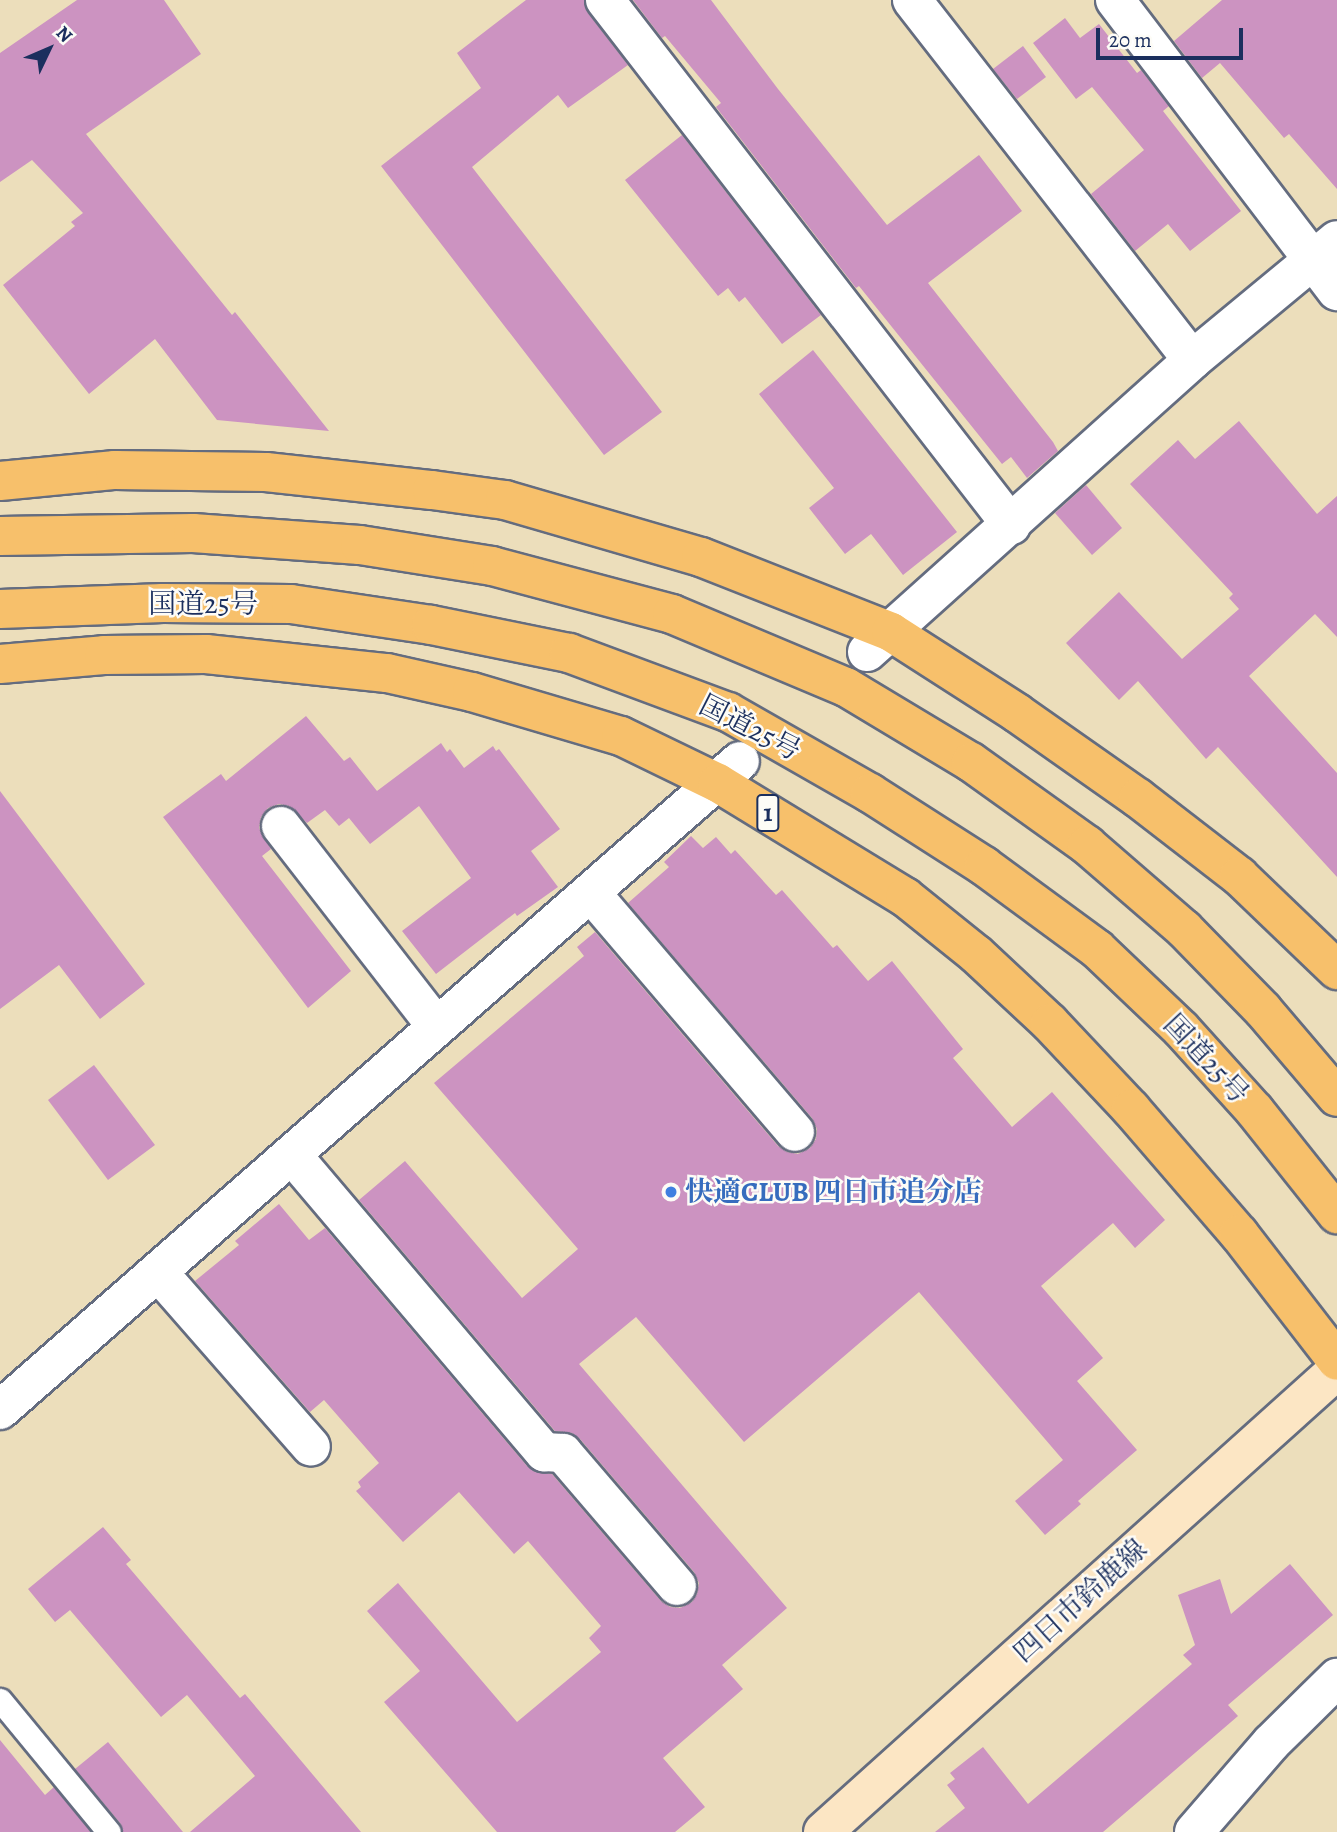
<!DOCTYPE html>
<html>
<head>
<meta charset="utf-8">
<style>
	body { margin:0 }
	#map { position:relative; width:1337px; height:1832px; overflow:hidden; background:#ecdebb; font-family:Alegreya,"Noto Serif JP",serif }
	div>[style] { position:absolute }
	.building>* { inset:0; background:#cc93c1 }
	.roads { filter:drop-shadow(2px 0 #646c7f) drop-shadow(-2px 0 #646c7f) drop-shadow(0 2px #646c7f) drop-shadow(0 -2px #646c7f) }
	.lane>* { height:23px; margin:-11.5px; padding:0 11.5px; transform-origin:11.5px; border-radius:11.5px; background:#fff }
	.street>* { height:38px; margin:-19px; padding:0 19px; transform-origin:19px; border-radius:19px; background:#fff }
	.secondary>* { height:38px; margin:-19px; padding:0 19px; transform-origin:19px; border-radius:19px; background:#fce6c4 }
	.highway>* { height:38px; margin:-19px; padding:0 19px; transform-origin:19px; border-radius:19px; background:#f7c06b }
	.dots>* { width:19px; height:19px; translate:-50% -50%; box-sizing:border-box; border:4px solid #fdfcf7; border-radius:50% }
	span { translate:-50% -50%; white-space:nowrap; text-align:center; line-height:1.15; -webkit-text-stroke:5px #fdfcf7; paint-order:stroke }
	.shield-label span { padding:2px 5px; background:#fdfcf7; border:2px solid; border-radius:5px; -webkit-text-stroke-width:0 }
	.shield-label { font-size:26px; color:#1b2f5e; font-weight:700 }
	.street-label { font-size:28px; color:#1b2f5e }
	.shop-label { font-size:28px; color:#366cbe; font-weight:700 }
	.left { translate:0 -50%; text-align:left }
	.north { position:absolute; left:14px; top:14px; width:70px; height:70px; -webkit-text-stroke:5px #fdfcf7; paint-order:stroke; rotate:46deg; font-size:19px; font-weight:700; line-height:28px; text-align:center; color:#1b2f5e }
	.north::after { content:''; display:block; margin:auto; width:24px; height:32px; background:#1b2f5e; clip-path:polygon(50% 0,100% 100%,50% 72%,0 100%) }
	.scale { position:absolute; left:1096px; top:28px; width:147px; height:32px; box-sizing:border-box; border:4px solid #1b2f5e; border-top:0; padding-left:9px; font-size:21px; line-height:24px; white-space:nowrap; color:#1b2f5e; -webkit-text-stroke:5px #fdfcf7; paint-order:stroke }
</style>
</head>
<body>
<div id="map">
	<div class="building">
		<div style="clip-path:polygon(77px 0,164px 0,201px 54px,86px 134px,232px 315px,235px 312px,329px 431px,217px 420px,155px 339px,89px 394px,3px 285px,75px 226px,71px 222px,83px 213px,32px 160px,0 182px,0 53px)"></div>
		<div style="clip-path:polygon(526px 0,584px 0,588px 13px,628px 65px,568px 108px,558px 95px,472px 167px,662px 412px,604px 455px,381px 166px,481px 88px,457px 53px)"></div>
		<div style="clip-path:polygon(633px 0,711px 0,778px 89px,887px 225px,979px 155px,1022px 211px,928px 283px,1053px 442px,1058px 451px,1027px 478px,1011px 457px,1002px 464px,859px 286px,856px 288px,716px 107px,721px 103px,665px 36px,662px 38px)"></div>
		<div style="clip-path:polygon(1222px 0,1337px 0,1337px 189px,1289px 134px,1284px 138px,1220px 63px,1202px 78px,1174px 41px)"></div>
		<div style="clip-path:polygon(1065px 18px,1080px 38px,1099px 24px,1137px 73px,1141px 70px,1169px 106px,1163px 111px,1241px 211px,1190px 251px,1168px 224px,1135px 251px,1091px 194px,1144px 150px,1092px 87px,1076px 99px,1033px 43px)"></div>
		<div style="clip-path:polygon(1023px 46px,1046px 77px,1017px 99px,993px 69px)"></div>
		<div style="clip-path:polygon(682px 135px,821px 315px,782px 344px,745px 297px,739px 302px,728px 288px,718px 296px,625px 180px)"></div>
		<div style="clip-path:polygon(813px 350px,957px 532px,903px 575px,871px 534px,845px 554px,809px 508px,834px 488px,759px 394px)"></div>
		<div style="clip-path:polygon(1239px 421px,1317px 514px,1337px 496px,1337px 637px,1315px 614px,1249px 676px,1337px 773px,1337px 877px,1218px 747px,1206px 759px,1138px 681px,1119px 700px,1066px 643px,1119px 592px,1182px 659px,1239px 609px,1229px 598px,1233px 594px,1130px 484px,1178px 440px,1195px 459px)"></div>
		<div style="clip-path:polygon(1086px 485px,1122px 528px,1092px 555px,1055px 513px)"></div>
		<div style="clip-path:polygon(306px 716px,344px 761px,350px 757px,377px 791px,441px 743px,447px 752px,450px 749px,464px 768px,493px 746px,496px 751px,499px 749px,560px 829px,531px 851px,558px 887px,517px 916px,515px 913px,436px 974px,402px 931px,471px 878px,419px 806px,370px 844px,349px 818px,339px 826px,325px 810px,307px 823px,289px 806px,279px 804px,268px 808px,261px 817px,259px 828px,271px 849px,262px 856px,351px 971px,308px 1008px,163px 817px,221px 774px,226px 781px)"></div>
		<div style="clip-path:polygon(0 791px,145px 984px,100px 1019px,59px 965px,0 1009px)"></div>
		<div style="clip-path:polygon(691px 836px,703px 848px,716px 837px,731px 854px,735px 850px,776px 895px,782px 890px,833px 948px,837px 945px,868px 981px,892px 961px,963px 1049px,953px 1058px,1012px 1127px,1052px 1092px,1165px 1220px,1135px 1248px,1113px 1223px,1041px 1286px,1103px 1358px,1077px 1381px,1137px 1450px,1078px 1501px,1081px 1504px,1045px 1535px,1015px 1501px,1063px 1460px,919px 1292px,744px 1442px,636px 1317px,579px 1364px,787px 1608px,722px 1665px,743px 1689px,663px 1758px,705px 1807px,675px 1832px,497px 1832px,384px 1702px,420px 1671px,367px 1611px,398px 1583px,517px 1722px,601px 1652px,589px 1638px,601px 1626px,528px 1541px,514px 1554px,459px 1492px,403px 1542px,356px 1491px,361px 1487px,358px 1482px,379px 1463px,324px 1400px,310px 1412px,195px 1281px,239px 1245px,235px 1241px,279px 1204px,309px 1240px,325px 1228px,527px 1466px,535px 1472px,552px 1474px,661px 1601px,670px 1607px,680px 1608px,692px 1602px,697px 1594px,699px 1583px,694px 1572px,580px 1439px,572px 1433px,555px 1431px,359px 1200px,405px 1161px,522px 1298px,578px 1249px,434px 1083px,584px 956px,577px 947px,595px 932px,778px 1146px,787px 1152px,798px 1154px,810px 1148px,816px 1139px,817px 1129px,812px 1118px,628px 903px,669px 867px,664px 862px)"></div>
		<div style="clip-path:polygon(94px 1065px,155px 1145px,108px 1180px,48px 1100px)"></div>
		<div style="clip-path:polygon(103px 1527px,131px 1560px,126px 1564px,240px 1698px,245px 1694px,361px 1832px,190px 1832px,255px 1776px,187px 1695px,161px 1717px,70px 1610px,55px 1622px,28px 1589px)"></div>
		<div style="clip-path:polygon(1290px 1564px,1333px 1615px,1228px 1705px,1238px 1716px,1103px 1832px,935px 1832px,965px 1808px,947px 1785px,955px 1779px,950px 1773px,983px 1747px,1028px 1804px,1192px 1664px,1183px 1655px,1195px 1645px,1178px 1595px,1220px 1579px,1231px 1614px)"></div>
		<div style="clip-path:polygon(0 1740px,45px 1795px,54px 1787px,91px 1832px,0 1832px)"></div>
		<div style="clip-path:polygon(108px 1742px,183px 1832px,123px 1832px,120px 1823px,75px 1769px)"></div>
	</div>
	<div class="roads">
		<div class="lane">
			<div style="left:0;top:1700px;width:171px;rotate:50.5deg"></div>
		</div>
		<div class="street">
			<div style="left:605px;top:0;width:664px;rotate:52.28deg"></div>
			<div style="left:912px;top:0;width:456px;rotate:52.1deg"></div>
			<div style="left:1115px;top:0;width:366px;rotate:52.7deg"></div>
			<div style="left:867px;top:652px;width:437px;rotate:-41.9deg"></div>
			<div style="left:1192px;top:360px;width:188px;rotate:-39.6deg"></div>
			<div style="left:281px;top:826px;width:253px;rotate:52.2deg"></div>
			<div style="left:591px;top:893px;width:314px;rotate:49.5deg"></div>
			<div style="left:292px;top:1155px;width:390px;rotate:49.7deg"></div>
			<div style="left:544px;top:1452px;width:19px;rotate:3deg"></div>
			<div style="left:563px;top:1453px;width:175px;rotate:49.4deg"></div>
			<div style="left:158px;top:1272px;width:232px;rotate:48.8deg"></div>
			<div style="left:0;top:1410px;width:984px;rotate:-41.25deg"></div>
			<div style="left:1194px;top:1832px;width:118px;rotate:-49.1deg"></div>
			<div style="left:1271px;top:1743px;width:93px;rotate:-44.6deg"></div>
		</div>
		<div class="secondary">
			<div style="left:823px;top:1832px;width:691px;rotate:-41.95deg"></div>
		</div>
		<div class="highway">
			<div style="left:0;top:481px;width:116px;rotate:-5.5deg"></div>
			<div style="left:115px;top:470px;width:151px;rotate:0.8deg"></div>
			<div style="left:266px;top:472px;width:167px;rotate:6.2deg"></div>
			<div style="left:432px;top:490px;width:74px;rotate:7.8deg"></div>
			<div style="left:505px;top:500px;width:204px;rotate:16.2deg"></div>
			<div style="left:701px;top:557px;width:204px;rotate:21.5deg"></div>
			<div style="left:891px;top:632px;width:150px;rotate:32.7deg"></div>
			<div style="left:1017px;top:713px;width:148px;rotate:35.1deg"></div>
			<div style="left:1138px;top:798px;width:128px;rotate:37.7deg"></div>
			<div style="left:1239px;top:876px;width:136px;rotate:43.8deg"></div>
			<div style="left:0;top:536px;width:193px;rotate:-0.9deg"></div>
			<div style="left:193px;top:533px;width:167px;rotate:4.1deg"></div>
			<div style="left:360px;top:545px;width:134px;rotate:9deg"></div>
			<div style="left:492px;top:566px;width:186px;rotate:14.9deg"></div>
			<div style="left:672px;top:614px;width:189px;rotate:22.8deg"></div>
			<div style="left:846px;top:687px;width:146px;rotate:31deg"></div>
			<div style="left:971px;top:762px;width:143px;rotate:35.6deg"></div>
			<div style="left:1087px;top:845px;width:128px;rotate:40.9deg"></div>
			<div style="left:1184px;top:929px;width:113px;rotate:45.7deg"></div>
			<div style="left:1263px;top:1010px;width:114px;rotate:49.6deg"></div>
			<div style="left:0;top:609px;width:163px;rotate:-2.1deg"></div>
			<div style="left:163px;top:603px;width:128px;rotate:0.4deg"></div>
			<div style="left:291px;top:604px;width:142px;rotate:8.5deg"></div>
			<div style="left:431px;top:625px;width:141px;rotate:11.5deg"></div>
			<div style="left:569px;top:653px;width:170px;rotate:20.4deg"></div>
			<div style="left:728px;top:712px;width:163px;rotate:29.7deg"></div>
			<div style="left:870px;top:793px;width:135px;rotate:32.6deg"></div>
			<div style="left:984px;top:866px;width:140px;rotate:36.3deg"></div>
			<div style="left:1097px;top:949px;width:116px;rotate:43.6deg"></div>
			<div style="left:1181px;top:1029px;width:110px;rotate:47.9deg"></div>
			<div style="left:1255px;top:1111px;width:132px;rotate:51.5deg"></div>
			<div style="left:0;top:664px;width:104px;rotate:-4.9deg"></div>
			<div style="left:104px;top:655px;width:102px;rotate:-0.6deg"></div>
			<div style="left:206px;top:654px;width:182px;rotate:6deg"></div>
			<div style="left:387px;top:673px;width:87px;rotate:12.6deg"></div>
			<div style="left:472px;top:692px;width:155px;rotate:16.5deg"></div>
			<div style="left:621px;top:736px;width:108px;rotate:25.9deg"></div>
			<div style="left:718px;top:783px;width:219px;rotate:31.4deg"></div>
			<div style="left:905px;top:897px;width:91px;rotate:38.8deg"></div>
			<div style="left:976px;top:954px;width:101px;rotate:43deg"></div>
			<div style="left:1050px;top:1023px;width:118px;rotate:46.7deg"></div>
			<div style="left:1131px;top:1109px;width:165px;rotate:49.2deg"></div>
			<div style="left:1239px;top:1234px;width:160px;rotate:52.3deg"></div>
		</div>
	</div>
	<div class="dots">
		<div style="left:671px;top:1192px;background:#3f7fe0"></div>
	</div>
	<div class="shield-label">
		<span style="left:768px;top:813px">1</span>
	</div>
	<div class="street-label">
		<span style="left:203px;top:604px">国道25号</span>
		<span style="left:750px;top:728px;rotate:27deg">国道25号</span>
		<span style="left:1206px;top:1059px;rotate:47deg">国道25号</span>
		<span style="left:1080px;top:1601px;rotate:-42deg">四日市鈴鹿線</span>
	</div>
	<div class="shop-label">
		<span class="left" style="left:685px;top:1192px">快適CLUB 四日市追分店</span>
	</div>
	<div class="north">N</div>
	<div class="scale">20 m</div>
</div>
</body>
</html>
